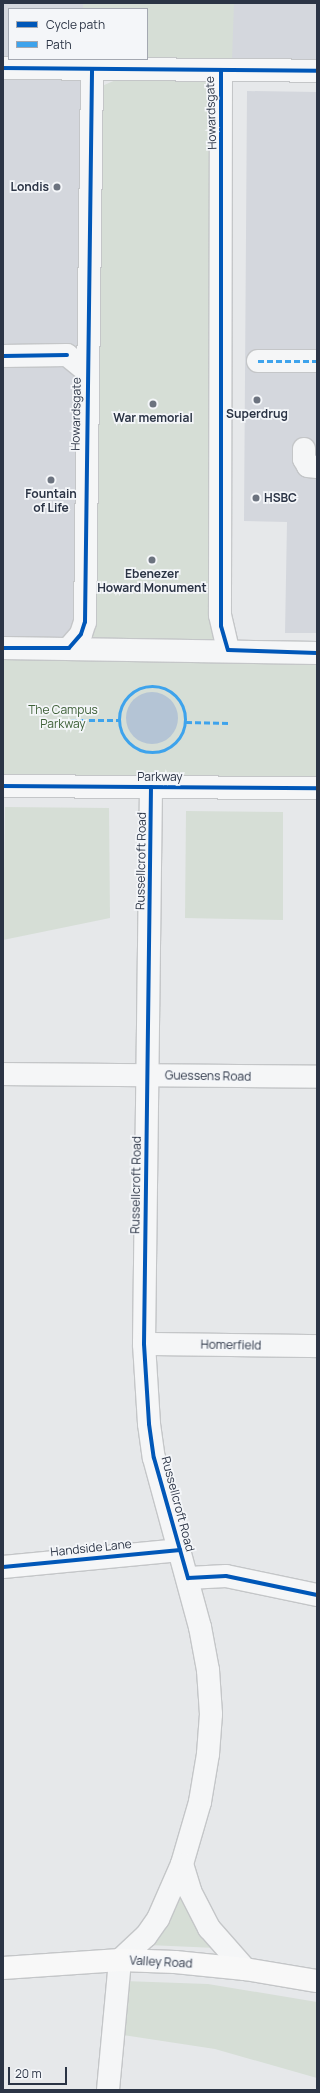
<!DOCTYPE html>
<html>
<head>
<meta charset="utf-8">
<style>
	body { margin:0 }
	#map { position:relative; width:320px; height:2093px; overflow:hidden; background:#e6e8ea; font-family:Manrope,sans-serif }
	div>[style] { position:absolute }
	.built>* { inset:0; background:#d4d7dd }
	.green>* { inset:0; background:#d6ded6 }
	.water>* { inset:0; background:#b4c4d5 }
	.round { border-radius:50% }
	.roads { filter:drop-shadow(1px 0 #c4c6c8) drop-shadow(-1px 0 #c4c6c8) drop-shadow(0 1px #c4c6c8) drop-shadow(0 -1px #c4c6c8) }
	.minor>* { height:22px; margin:-11px; padding:0 11px; transform-origin:11px; border-radius:11px; background:#f5f6f7 }
	.major>* { height:22px; margin:-11px; padding:0 11px; transform-origin:11px; border-radius:11px; background:#f8f8f8 }
	.quiet>* { height:3px; margin-top:-1.5px; transform-origin:0; background:repeating-linear-gradient(90deg,#3ea3ec 0 6px,transparent 0 9px) }
	.quiet>.ring { margin:-1.5px; padding:0; box-sizing:content-box; background:none; border:3px solid #3ea3ec; border-radius:50% }
	.cycleway>* { height:4px; margin:-2px; padding:0 2px; transform-origin:2px; border-radius:2px; background:#0057b8 }
	.dots>* { width:11px; height:11px; translate:-50% -50%; box-sizing:border-box; border:2px solid #f4f6f9; border-radius:50% }
	span { translate:-50% -50%; white-space:nowrap; text-align:center; line-height:1.15; -webkit-text-stroke:3.5px #f4f6f9; paint-order:stroke }
	.street-label { font-size:12px; color:#2b3445 }
	.poi-label { font-size:12px; color:#2b3445; font-weight:700 }
	.right { translate:-100% -50%; text-align:right }
	.left { translate:0 -50%; text-align:left }
	.park-label { font-size:12px; color:#3f6138 }
	.frame { position:absolute; inset:0; border:4px solid #2b3445; pointer-events:none }
	.legend { position:absolute; left:8px; top:8px; width:140px; height:52px; box-sizing:border-box; background:#f4f6f9; border:1px solid #a4a8b1; margin:0; padding:5px 7px; list-style:none; font-size:12px; color:#2b3445 }
	.legend li { display:flex; align-items:center; gap:8px; height:20px }
	.legend b { width:20px; border:1px solid #a4a8b1 }
	.scale { position:absolute; left:8px; top:2067px; width:59px; height:18px; box-sizing:border-box; border:2px solid #2b3445; border-top:0; padding-left:5px; font-size:12px; line-height:14px; white-space:nowrap; color:#2b3445; -webkit-text-stroke:3px #f4f6f9; paint-order:stroke }
</style>
</head>
<body>
<div id="map">
	<div class="built">
		<div style="clip-path:polygon(3px 3px,92px 3px,92px 9px,9px 9px,9px 59px,92px 59px,85px 622px,69px 648px,3px 648px)"></div>
		<div style="clip-path:polygon(224px 3px,317px 3px,317px 71px,221px 71px)"></div>
		<div style="clip-path:polygon(247px 91px,317px 92px,317px 633px,285px 633px,287px 522px,244px 521px)"></div>
	</div>
	<div class="green">
		<div style="clip-path:polygon(83px 3px,234px 3px,232px 60px,147px 59px,147px 9px,83px 9px)"></div>
		<div style="clip-path:polygon(118px 79px,199px 79px,209px 82px,216px 90px,217px 641px,87px 638px,102px 86px)"></div>
		<div style="clip-path:polygon(3px 656px,317px 663px,317px 779px,3px 777px)"></div>
		<div style="clip-path:polygon(5px 807px,109px 808px,110px 918px,3px 940px)"></div>
		<div style="clip-path:polygon(186px 811px,283px 812px,283px 920px,185px 918px)"></div>
		<div style="clip-path:polygon(179px 1895px,182px 1895px,216px 1948px,148px 1945px)"></div>
		<div style="clip-path:polygon(124px 1981px,208px 1984px,317px 2002px,317px 2078px,215px 2049px,123px 2035px)"></div>
	</div>
	<div class="water">
		<div class="round" style="left:126px;top:692px;width:52px;height:52px"></div>
	</div>
	<div class="roads">
		<div class="minor">
			<div style="left:3px;top:68px;width:314px;rotate:0.5deg"></div>
			<div style="left:221px;top:71px;width:544px;rotate:90.11deg"></div>
			<div style="left:220px;top:615px;width:36px;rotate:77deg"></div>
			<div style="left:3px;top:356px;width:64px;rotate:-0.9deg"></div>
			<div style="left:67px;top:355px;width:26px;rotate:39deg"></div>
			<div style="left:258px;top:361px;width:59px"></div>
			<div style="left:304px;top:449px;width:10px;rotate:90deg"></div>
			<div style="left:304px;top:459px;width:8px;rotate:60deg"></div>
			<div style="left:308px;top:466px;width:9px;rotate:6deg"></div>
			<div style="left:3px;top:648px;width:314px;rotate:0.9deg"></div>
			<div style="left:69px;top:648px;width:18px;rotate:-49deg"></div>
			<div style="left:81px;top:634px;width:13px;rotate:-72deg"></div>
			<div style="left:85px;top:622px;width:553px;rotate:-89.27deg"></div>
			<div style="left:3px;top:786px;width:314px;rotate:0.4deg"></div>
			<div style="left:151px;top:787px;width:557px;rotate:90.72deg"></div>
			<div style="left:144px;top:1344px;width:80px;rotate:86.4deg"></div>
			<div style="left:149px;top:1424px;width:34px;rotate:82deg"></div>
			<div style="left:154px;top:1458px;width:175px;rotate:74.8deg"></div>
			<div style="left:200px;top:1627px;width:44px;rotate:79.5deg"></div>
			<div style="left:208px;top:1670px;width:44px;rotate:86.1deg"></div>
			<div style="left:211px;top:1714px;width:40px;rotate:94.3deg"></div>
			<div style="left:208px;top:1754px;width:49px;rotate:99.5deg"></div>
			<div style="left:200px;top:1802px;width:65px;rotate:106.2deg"></div>
			<div style="left:3px;top:1074px;width:314px;rotate:0.5deg"></div>
			<div style="left:144px;top:1344px;width:173px;rotate:0.7deg"></div>
			<div style="left:3px;top:1567px;width:178px;rotate:-5.5deg"></div>
			<div style="left:188px;top:1578px;width:38px;rotate:-3deg"></div>
			<div style="left:226px;top:1576px;width:93px;rotate:11.8deg"></div>
			<div style="left:108px;top:2090px;width:131px;rotate:-84.7deg"></div>
			<div style="left:120px;top:1960px;width:35px;rotate:-43deg"></div>
			<div style="left:146px;top:1936px;width:21px;rotate:-55deg"></div>
			<div style="left:158px;top:1919px;width:60px;rotate:-66.4deg"></div>
			<div style="left:182px;top:1864px;width:28px;rotate:73deg"></div>
			<div style="left:190px;top:1891px;width:42px;rotate:62.8deg"></div>
			<div style="left:209px;top:1928px;width:55px;rotate:48.7deg"></div>
		</div>
		<div class="major">
			<div style="left:3px;top:1968px;width:117px;rotate:-3.9deg"></div>
			<div style="left:120px;top:1960px;width:55px;rotate:2.1deg"></div>
			<div style="left:175px;top:1962px;width:70px;rotate:5.7deg"></div>
			<div style="left:245px;top:1969px;width:73px;rotate:9.5deg"></div>
		</div>
	</div>
	<div class="quiet">
		<div style="left:258px;top:361px;width:59px"></div>
		<div class="ring" style="left:119px;top:686px;width:63px;height:63px"></div>
		<div style="left:71px;top:720px;width:48px"></div>
		<div style="left:186px;top:722px;width:43px;rotate:1.3deg"></div>
	</div>
	<div class="cycleway">
		<div style="left:3px;top:68px;width:314px;rotate:0.5deg"></div>
		<div style="left:221px;top:71px;width:555px;rotate:90deg"></div>
		<div style="left:221px;top:626px;width:25px;rotate:74deg"></div>
		<div style="left:228px;top:650px;width:89px;rotate:1.9deg"></div>
		<div style="left:3px;top:356px;width:64px;rotate:-0.9deg"></div>
		<div style="left:3px;top:648px;width:66px"></div>
		<div style="left:69px;top:648px;width:18px;rotate:-49deg"></div>
		<div style="left:81px;top:634px;width:13px;rotate:-72deg"></div>
		<div style="left:85px;top:622px;width:553px;rotate:-89.27deg"></div>
		<div style="left:3px;top:786px;width:314px;rotate:0.4deg"></div>
		<div style="left:151px;top:787px;width:557px;rotate:90.72deg"></div>
		<div style="left:144px;top:1344px;width:80px;rotate:86.4deg"></div>
		<div style="left:149px;top:1424px;width:34px;rotate:82deg"></div>
		<div style="left:154px;top:1458px;width:125px;rotate:74.2deg"></div>
		<div style="left:188px;top:1578px;width:38px;rotate:-3deg"></div>
		<div style="left:226px;top:1576px;width:93px;rotate:11.8deg"></div>
		<div style="left:3px;top:1567px;width:178px;rotate:-5.5deg"></div>
	</div>
	<div class="dots">
		<div style="left:57px;top:187px;background:#6c737f"></div>
		<div style="left:257px;top:400px;background:#6c737f"></div>
		<div style="left:153px;top:404px;background:#6c737f"></div>
		<div style="left:51px;top:480px;background:#6c737f"></div>
		<div style="left:256px;top:498px;background:#6c737f"></div>
		<div style="left:152px;top:560px;background:#6c737f"></div>
	</div>
	<div class="street-label">
		<span style="left:211px;top:113px;rotate:-92deg">Howardsgate</span>
		<span style="left:76px;top:414px;rotate:-89deg">Howardsgate</span>
		<span style="left:160px;top:777px">Parkway</span>
		<span style="left:141px;top:861px;rotate:-89deg">Russellcroft Road</span>
		<span style="left:208px;top:1076px;rotate:1deg">Guessens Road</span>
		<span style="left:136px;top:1185px;rotate:-89deg">Russellcroft Road</span>
		<span style="left:231px;top:1345px;rotate:1deg">Homerfield</span>
		<span style="left:178px;top:1504px;rotate:75deg">Russellcroft Road</span>
		<span style="left:91px;top:1548px;rotate:-6deg">Handside Lane</span>
		<span style="left:161px;top:1962px;rotate:3deg">Valley Road</span>
	</div>
	<div class="poi-label">
		<span class="right" style="left:49px;top:187px">Londis</span>
		<span style="left:257px;top:414px">Superdrug</span>
		<span style="left:153px;top:418px">War memorial</span>
		<span style="left:51px;top:501px">Fountain<br>of Life</span>
		<span class="left" style="left:264px;top:498px">HSBC</span>
		<span style="left:152px;top:581px">Ebenezer<br>Howard Monument</span>
	</div>
	<div class="park-label">
		<span style="left:63px;top:717px">The Campus<br>Parkway</span>
	</div>
	<div class="frame"></div>
	<ul class="legend">
	<li><b style="height:5px;background:#0057b8"></b>Cycle path</li>
	<li><b style="height:5px;background:#3ea3ec"></b>Path</li>
	</ul>
	<div class="scale">20 m</div>
</div>
</body>
</html>
